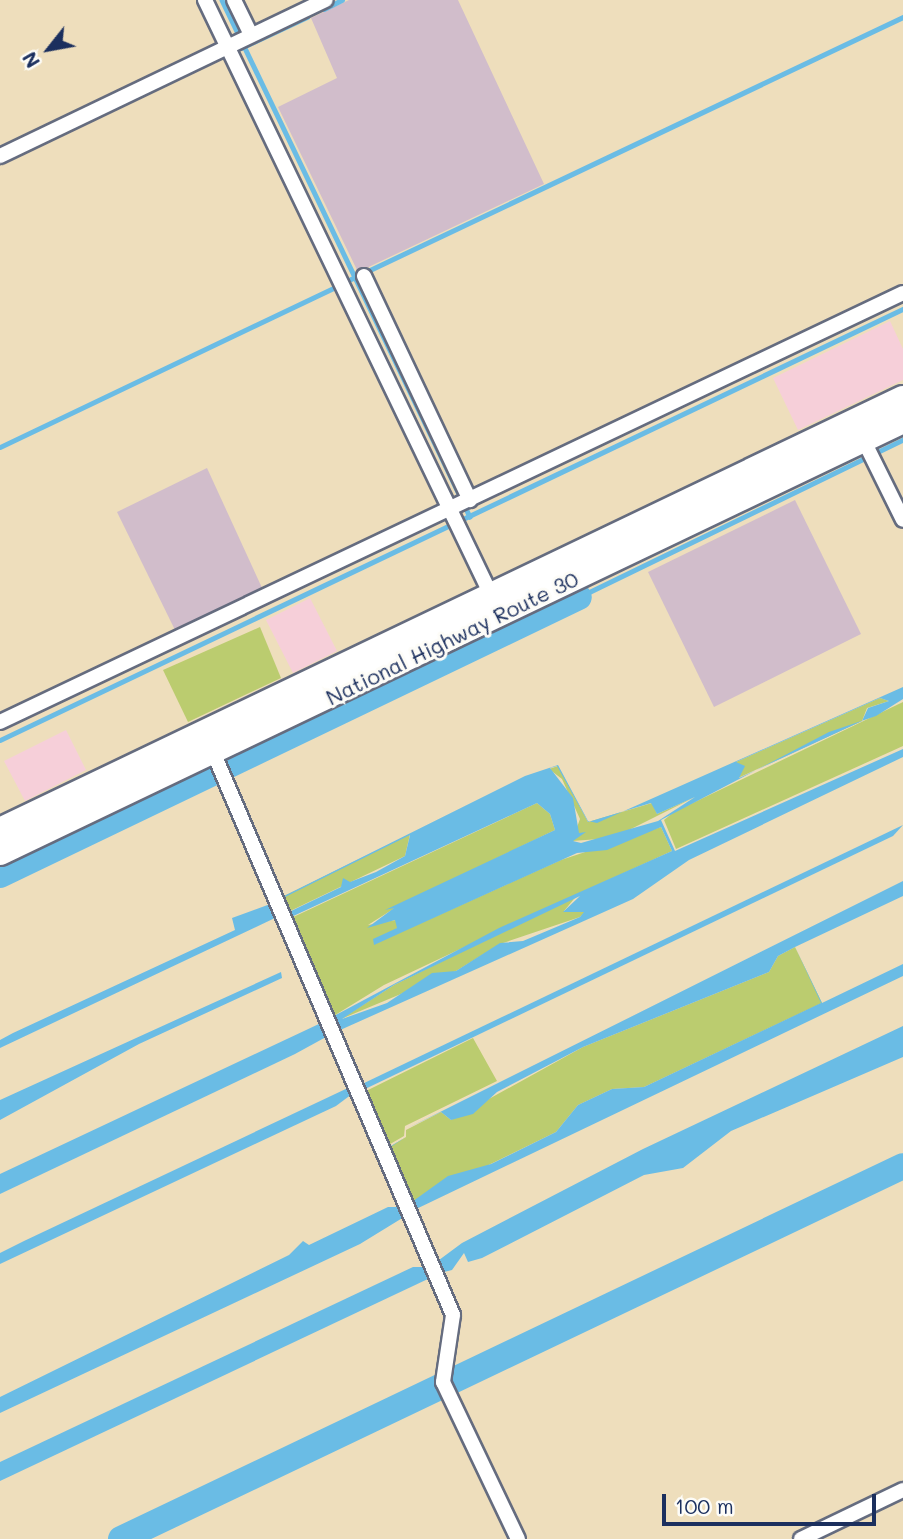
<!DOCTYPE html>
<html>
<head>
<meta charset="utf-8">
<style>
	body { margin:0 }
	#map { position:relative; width:903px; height:1539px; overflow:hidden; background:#eedebc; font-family:Mali,sans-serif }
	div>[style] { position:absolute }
	.built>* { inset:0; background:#f6cfd9 }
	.industrial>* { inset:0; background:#d1bdcb }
	.green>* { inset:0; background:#bbcc6f }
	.water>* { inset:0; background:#6abce5 }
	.stream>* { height:4.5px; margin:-2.25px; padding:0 2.25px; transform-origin:2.25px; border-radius:2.25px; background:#6abce5 }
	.river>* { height:26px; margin:-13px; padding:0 13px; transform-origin:13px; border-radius:13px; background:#6abce5 }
	.roads { filter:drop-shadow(2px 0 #656c7f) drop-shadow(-2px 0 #656c7f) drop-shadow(0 2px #656c7f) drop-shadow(0 -2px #656c7f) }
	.street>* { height:14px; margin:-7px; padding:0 7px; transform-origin:7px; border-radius:7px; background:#fff }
	.highway>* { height:26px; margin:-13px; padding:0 13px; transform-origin:13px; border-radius:13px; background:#fff }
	span { translate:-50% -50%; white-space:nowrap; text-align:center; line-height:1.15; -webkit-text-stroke:6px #fdfcf7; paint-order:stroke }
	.street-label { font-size:21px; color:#1b2f5e }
	.north { position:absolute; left:14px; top:14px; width:70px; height:70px; -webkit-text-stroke:5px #fdfcf7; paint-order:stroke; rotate:239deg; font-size:19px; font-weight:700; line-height:28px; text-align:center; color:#1b2f5e }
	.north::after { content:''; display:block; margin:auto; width:24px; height:32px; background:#1b2f5e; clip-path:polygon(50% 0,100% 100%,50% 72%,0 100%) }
	.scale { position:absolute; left:662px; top:1494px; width:214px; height:32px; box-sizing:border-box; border:4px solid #1b2f5e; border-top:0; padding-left:9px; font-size:21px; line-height:24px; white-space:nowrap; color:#1b2f5e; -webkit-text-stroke:5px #fdfcf7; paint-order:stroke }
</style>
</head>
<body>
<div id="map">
	<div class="built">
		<div style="clip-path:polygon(890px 321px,903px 349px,903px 380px,798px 430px,773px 378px)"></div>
		<div style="clip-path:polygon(310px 598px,337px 651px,293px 673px,266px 620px)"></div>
		<div style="clip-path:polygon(66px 730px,86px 770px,25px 801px,4px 761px)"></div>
	</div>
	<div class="industrial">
		<div style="clip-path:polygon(349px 0,458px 0,544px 184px,358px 272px,278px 107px,337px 78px,311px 18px)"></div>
		<div style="clip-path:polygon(207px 468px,263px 590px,175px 630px,117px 512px)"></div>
		<div style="clip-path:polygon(795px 500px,861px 634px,714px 707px,648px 572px)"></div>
	</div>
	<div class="green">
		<div style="clip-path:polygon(260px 627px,281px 678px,188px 722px,163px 670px)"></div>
		<div style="clip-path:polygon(880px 698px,889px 701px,867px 708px,862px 721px,738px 778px,736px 762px)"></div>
		<div style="clip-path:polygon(903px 702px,903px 746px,676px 849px,664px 820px,674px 812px)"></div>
		<div style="clip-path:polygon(558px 766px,588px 822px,652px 803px,657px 814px,695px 797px,613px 838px,572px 841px,580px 819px,562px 779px,549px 769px)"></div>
		<div style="clip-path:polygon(537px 803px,550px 814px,555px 830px,398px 906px,368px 925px,396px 920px,398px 928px,374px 944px,561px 860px,661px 827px,672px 851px,578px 894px,564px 911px,585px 912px,580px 917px,500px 944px,456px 971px,341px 1019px,394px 985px,549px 909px,532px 915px,384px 985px,332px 1017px,289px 919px)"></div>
		<div style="clip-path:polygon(410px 834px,405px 856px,288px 912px,281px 899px,286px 895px)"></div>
		<div style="clip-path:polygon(795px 947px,822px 1003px,644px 1087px,612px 1089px,578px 1105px,556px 1132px,409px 1204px,386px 1149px,406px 1137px,406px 1130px,441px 1112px,451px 1120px,583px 1047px,769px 972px,778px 956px)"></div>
		<div style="clip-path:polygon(473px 1038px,497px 1081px,405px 1126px,404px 1136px,385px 1147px,362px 1093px)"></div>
	</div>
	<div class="water">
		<div style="clip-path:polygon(evenodd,903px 687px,903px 699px,876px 716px,829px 732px,661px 820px,675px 851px,903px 749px,903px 757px,689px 860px,633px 899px,338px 1031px,281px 899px,286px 895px,525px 776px,558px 765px,588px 821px,597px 823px,903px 687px,880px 698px,889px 701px,868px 708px,862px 721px,739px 778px,745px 766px,736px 762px,880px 698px,903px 687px,557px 766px,588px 822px,651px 803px,657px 814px,695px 797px,658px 821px,581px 843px,573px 841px,586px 832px,579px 833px,573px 798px,550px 768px,557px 766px,903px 687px,537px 803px,550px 814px,555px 830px,385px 910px,394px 908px,367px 928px,395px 920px,397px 928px,373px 939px,374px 945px,577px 853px,607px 850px,661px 827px,672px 851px,499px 928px,332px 1017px,289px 918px,537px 803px,903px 687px,410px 835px,405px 856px,376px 872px,350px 882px,343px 878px,341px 887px,289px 912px,281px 899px,410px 835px,903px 687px,580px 896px,563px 912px,584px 912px,580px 917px,523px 941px,500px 943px,456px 971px,432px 973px,387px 1003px,342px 1019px,394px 985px,580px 896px)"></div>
		<div style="clip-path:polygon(903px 825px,893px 836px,363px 1090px,360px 1085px)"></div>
		<div style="clip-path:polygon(evenodd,903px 881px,903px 896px,795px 947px,822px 1003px,903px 964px,903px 976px,412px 1211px,386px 1149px,406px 1137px,406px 1129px,903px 881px,795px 947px,821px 1003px,644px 1087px,612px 1089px,578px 1105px,556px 1132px,491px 1164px,448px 1176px,409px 1204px,386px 1150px,406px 1137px,406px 1129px,441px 1112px,451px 1120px,473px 1114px,497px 1092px,583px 1047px,769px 972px,778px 956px,795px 947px)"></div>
		<div style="clip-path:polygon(273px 903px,277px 917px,0 1048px,0 1040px,13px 1033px,235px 930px,232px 918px)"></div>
		<div style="clip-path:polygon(281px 972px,282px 978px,139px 1044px,0 1120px,0 1100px)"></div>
		<div style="clip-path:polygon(321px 1023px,326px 1037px,295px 1054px,0 1194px,0 1174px)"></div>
		<div style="clip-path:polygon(903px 1026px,903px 1057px,731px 1131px,683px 1168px,644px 1175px,482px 1258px,468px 1262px,464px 1253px,452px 1270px,440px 1273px,435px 1263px,462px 1243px,643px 1149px)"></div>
		<div style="clip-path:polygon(350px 1087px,352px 1094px,336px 1106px,0 1264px,0 1253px,24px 1241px)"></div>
		<div style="clip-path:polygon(388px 1207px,400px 1207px,404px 1217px,360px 1244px,0 1413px,0 1397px,289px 1255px,303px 1241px,309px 1245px)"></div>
		<div style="clip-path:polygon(413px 1267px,426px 1267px,430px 1278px,0 1481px,0 1462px)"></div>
	</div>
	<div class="stream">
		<div style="left:222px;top:0;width:573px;rotate:64.37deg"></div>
		<div style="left:324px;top:9px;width:20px;rotate:-27deg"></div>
		<div style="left:241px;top:48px;width:73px;rotate:-25.2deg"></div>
		<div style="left:351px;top:279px;width:611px;rotate:-25.39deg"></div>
		<div style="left:0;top:447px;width:369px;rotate:-25.5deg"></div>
		<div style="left:579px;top:597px;width:360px;rotate:-25.9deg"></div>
		<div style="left:0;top:740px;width:1001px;rotate:-25.52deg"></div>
	</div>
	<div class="river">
		<div style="left:0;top:875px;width:642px;rotate:-25.65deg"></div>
		<div style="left:121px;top:1539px;width:866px;rotate:-25.5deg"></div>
	</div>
	<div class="roads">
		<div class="street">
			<div style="left:205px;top:0;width:667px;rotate:64.32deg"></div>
			<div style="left:234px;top:0;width:39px;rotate:64deg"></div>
			<div style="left:0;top:156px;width:361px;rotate:-25.6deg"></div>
			<div style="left:364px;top:276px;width:248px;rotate:64.7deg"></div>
			<div style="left:863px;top:439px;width:90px;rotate:63.7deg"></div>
			<div style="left:0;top:722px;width:1000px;rotate:-25.41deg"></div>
			<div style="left:211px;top:747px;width:617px;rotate:66.92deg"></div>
			<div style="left:453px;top:1315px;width:68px;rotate:98.5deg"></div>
			<div style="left:443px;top:1382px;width:174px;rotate:64.5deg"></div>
			<div style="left:801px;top:1539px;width:113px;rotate:-25.7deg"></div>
		</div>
		<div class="highway">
			<div style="left:0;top:831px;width:1001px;rotate:-25.57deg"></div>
			<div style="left:0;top:852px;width:1001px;rotate:-25.57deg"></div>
		</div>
	</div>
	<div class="street-label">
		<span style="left:452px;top:638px;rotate:-26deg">National Highway Route 30</span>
	</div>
	<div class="north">N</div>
	<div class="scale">100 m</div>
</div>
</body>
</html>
